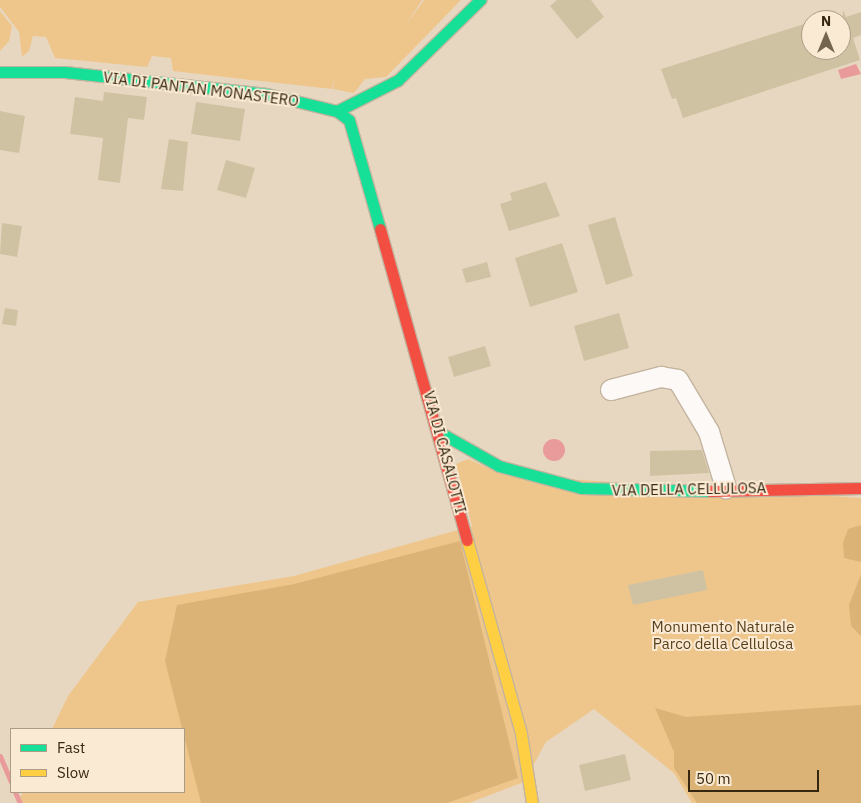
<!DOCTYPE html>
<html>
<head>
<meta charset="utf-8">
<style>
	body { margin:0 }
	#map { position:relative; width:861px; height:803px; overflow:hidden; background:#e8d7c0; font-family:"IBM Plex Sans",sans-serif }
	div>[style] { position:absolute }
	.green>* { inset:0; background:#eec68c }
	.forest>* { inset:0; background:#dbb376 }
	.water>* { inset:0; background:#e89b9a }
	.round { border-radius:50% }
	.stream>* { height:5px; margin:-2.5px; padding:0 2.5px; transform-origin:2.5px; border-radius:2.5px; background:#e89b9a }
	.building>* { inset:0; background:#cfc2a3 }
	.roads { filter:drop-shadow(1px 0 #c3b49f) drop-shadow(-1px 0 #c3b49f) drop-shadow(0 1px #c3b49f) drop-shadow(0 -1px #c3b49f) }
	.street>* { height:20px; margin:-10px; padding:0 10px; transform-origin:10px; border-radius:10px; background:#fcf9f6 }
	.fast>* { height:11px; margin:-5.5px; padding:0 5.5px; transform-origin:5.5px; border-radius:5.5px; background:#16e098 }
	.slow>* { height:11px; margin:-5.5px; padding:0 5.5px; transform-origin:5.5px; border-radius:5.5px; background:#ffcf43 }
	.jam>* { height:11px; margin:-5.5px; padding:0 5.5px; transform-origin:5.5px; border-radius:5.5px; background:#f24e42 }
	span { translate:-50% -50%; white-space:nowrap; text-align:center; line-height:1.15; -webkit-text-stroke:4px #faead4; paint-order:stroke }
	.street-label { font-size:15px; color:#362710 }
	.park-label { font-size:15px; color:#583f1a }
	.legend { position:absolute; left:10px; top:728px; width:175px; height:65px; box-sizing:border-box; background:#faead4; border:1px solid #ac9c86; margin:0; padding:6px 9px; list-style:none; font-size:15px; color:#362710 }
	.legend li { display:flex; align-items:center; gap:10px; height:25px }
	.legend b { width:25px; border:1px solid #ac9c86 }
	.north { position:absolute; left:801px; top:10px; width:50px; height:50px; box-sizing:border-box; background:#faead4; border:1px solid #ac9c86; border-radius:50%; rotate:0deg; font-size:14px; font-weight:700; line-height:20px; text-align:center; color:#362710 }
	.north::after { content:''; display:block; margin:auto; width:18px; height:22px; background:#74654e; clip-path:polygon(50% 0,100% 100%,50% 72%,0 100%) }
	.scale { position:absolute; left:688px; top:770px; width:131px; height:22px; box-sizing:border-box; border:2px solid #362710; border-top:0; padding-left:6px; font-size:15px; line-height:18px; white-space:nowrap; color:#362710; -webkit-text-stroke:4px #faead4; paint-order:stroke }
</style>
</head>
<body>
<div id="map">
	<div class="green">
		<div style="clip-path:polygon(0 0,422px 0,406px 25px,424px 0,461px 0,386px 77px,365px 79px,354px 93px,333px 89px,334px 77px,332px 89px,173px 71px,171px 58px,152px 56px,147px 67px,55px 58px,46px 37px,33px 36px,29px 51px,22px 57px,19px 32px,0 7px)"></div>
		<div style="clip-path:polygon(0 11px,12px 26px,9px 41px,0 51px)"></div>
		<div style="clip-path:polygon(468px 459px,504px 475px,861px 498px,861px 803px,692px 803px,674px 773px,594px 709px,546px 742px,524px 782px,469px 803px,17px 803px,23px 792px,184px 792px,184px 729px,52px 729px,68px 696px,138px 602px,294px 576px,472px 526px,456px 464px)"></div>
	</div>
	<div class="forest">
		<div style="clip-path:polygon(861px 525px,861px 562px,844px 558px,843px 543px,848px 529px)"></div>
		<div style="clip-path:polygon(460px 541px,518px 778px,447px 803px,201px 803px,165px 661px,177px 605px,294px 584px)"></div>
		<div style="clip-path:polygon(861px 574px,861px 636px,851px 626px,849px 605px)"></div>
		<div style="clip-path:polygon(861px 705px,861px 803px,697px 803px,674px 768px,674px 752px,655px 708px,686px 717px)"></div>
	</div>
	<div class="water">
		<div style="clip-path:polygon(856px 64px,861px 74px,841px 79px,838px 70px)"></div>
		<div class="round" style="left:543px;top:439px;width:22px;height:22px"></div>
	</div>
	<div class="stream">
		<div style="left:0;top:756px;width:28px;rotate:67deg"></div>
		<div style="left:15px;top:792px;width:12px;rotate:66deg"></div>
	</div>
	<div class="building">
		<div style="clip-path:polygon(557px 0,591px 0,604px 17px,577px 39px,550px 6px)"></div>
		<div style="clip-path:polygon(843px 10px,846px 17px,861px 12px,861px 35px,853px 38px,860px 60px,683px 118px,676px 98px,672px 99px,661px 69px,811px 22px,811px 50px,841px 50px)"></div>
		<div style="clip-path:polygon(104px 92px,147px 97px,144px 120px,128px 118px,120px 183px,98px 180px,103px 138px,70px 134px,75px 97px,103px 101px)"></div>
		<div style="clip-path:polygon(196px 102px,245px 109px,240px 141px,191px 134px)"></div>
		<div style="clip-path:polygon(0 111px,25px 116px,19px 153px,0 150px)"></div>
		<div style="clip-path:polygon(169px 139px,188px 142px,183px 191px,161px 189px)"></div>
		<div style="clip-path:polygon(226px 160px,255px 168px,246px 198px,217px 190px)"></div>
		<div style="clip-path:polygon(546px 182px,560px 216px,509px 231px,500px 204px,512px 200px,510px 193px)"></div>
		<div style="clip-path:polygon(615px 217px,633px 276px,606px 285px,588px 225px)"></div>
		<div style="clip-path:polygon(2px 223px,22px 226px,17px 257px,0 254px)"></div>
		<div style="clip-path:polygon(562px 243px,578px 292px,530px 307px,515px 258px)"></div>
		<div style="clip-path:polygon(487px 262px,491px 277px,466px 283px,462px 269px)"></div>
		<div style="clip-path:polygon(5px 308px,18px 310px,16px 326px,2px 324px)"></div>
		<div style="clip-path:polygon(619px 313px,629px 348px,584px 361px,574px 326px)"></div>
		<div style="clip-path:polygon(485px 346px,491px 366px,454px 377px,448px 357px)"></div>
		<div style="clip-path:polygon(702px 450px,709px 473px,650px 476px,650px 451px)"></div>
		<div style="clip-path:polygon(703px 570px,707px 590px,633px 605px,628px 585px)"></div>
		<div style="clip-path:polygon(625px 754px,631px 780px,585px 791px,579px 765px)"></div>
	</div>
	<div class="roads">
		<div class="street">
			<div style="left:611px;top:390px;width:52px;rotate:-14.6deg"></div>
			<div style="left:661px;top:377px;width:17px;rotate:10deg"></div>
			<div style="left:678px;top:380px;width:61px;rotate:59.2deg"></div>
			<div style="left:709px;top:432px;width:59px;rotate:73.1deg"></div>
		</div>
		<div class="fast">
			<div style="left:0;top:72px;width:65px"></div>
			<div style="left:65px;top:72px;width:203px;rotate:6.2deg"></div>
			<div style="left:267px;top:94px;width:72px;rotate:13.7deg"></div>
			<div style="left:337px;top:111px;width:15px;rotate:37deg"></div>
			<div style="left:349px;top:120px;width:113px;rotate:74.1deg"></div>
			<div style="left:337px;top:111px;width:68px;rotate:-26.9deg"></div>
			<div style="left:398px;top:80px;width:115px;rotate:-44.3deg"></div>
			<div style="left:439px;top:432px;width:69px;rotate:29.5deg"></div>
			<div style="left:499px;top:466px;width:85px;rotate:15deg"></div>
			<div style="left:581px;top:488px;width:129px;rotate:1.3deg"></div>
		</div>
		<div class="slow">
			<div style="left:467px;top:540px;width:201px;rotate:74.4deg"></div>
			<div style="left:521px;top:734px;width:70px;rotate:80.9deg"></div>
		</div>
		<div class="jam">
			<div style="left:380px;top:229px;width:323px;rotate:74.4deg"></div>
			<div style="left:710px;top:491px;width:151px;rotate:-1.1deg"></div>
		</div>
	</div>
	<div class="street-label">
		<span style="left:201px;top:89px;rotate:7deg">VIA DI PANTAN MONASTERO</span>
		<span style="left:445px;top:452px;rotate:75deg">VIA DI CASALOTTI</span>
		<span style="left:689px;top:489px;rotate:-1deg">VIA DELLA CELLULOSA</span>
	</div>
	<div class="park-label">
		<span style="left:723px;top:635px">Monumento Naturale<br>Parco della Cellulosa</span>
	</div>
	<ul class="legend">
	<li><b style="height:6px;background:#16e098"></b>Fast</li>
	<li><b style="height:6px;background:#ffcf43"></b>Slow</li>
	</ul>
	<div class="north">N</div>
	<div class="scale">50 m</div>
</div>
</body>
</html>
